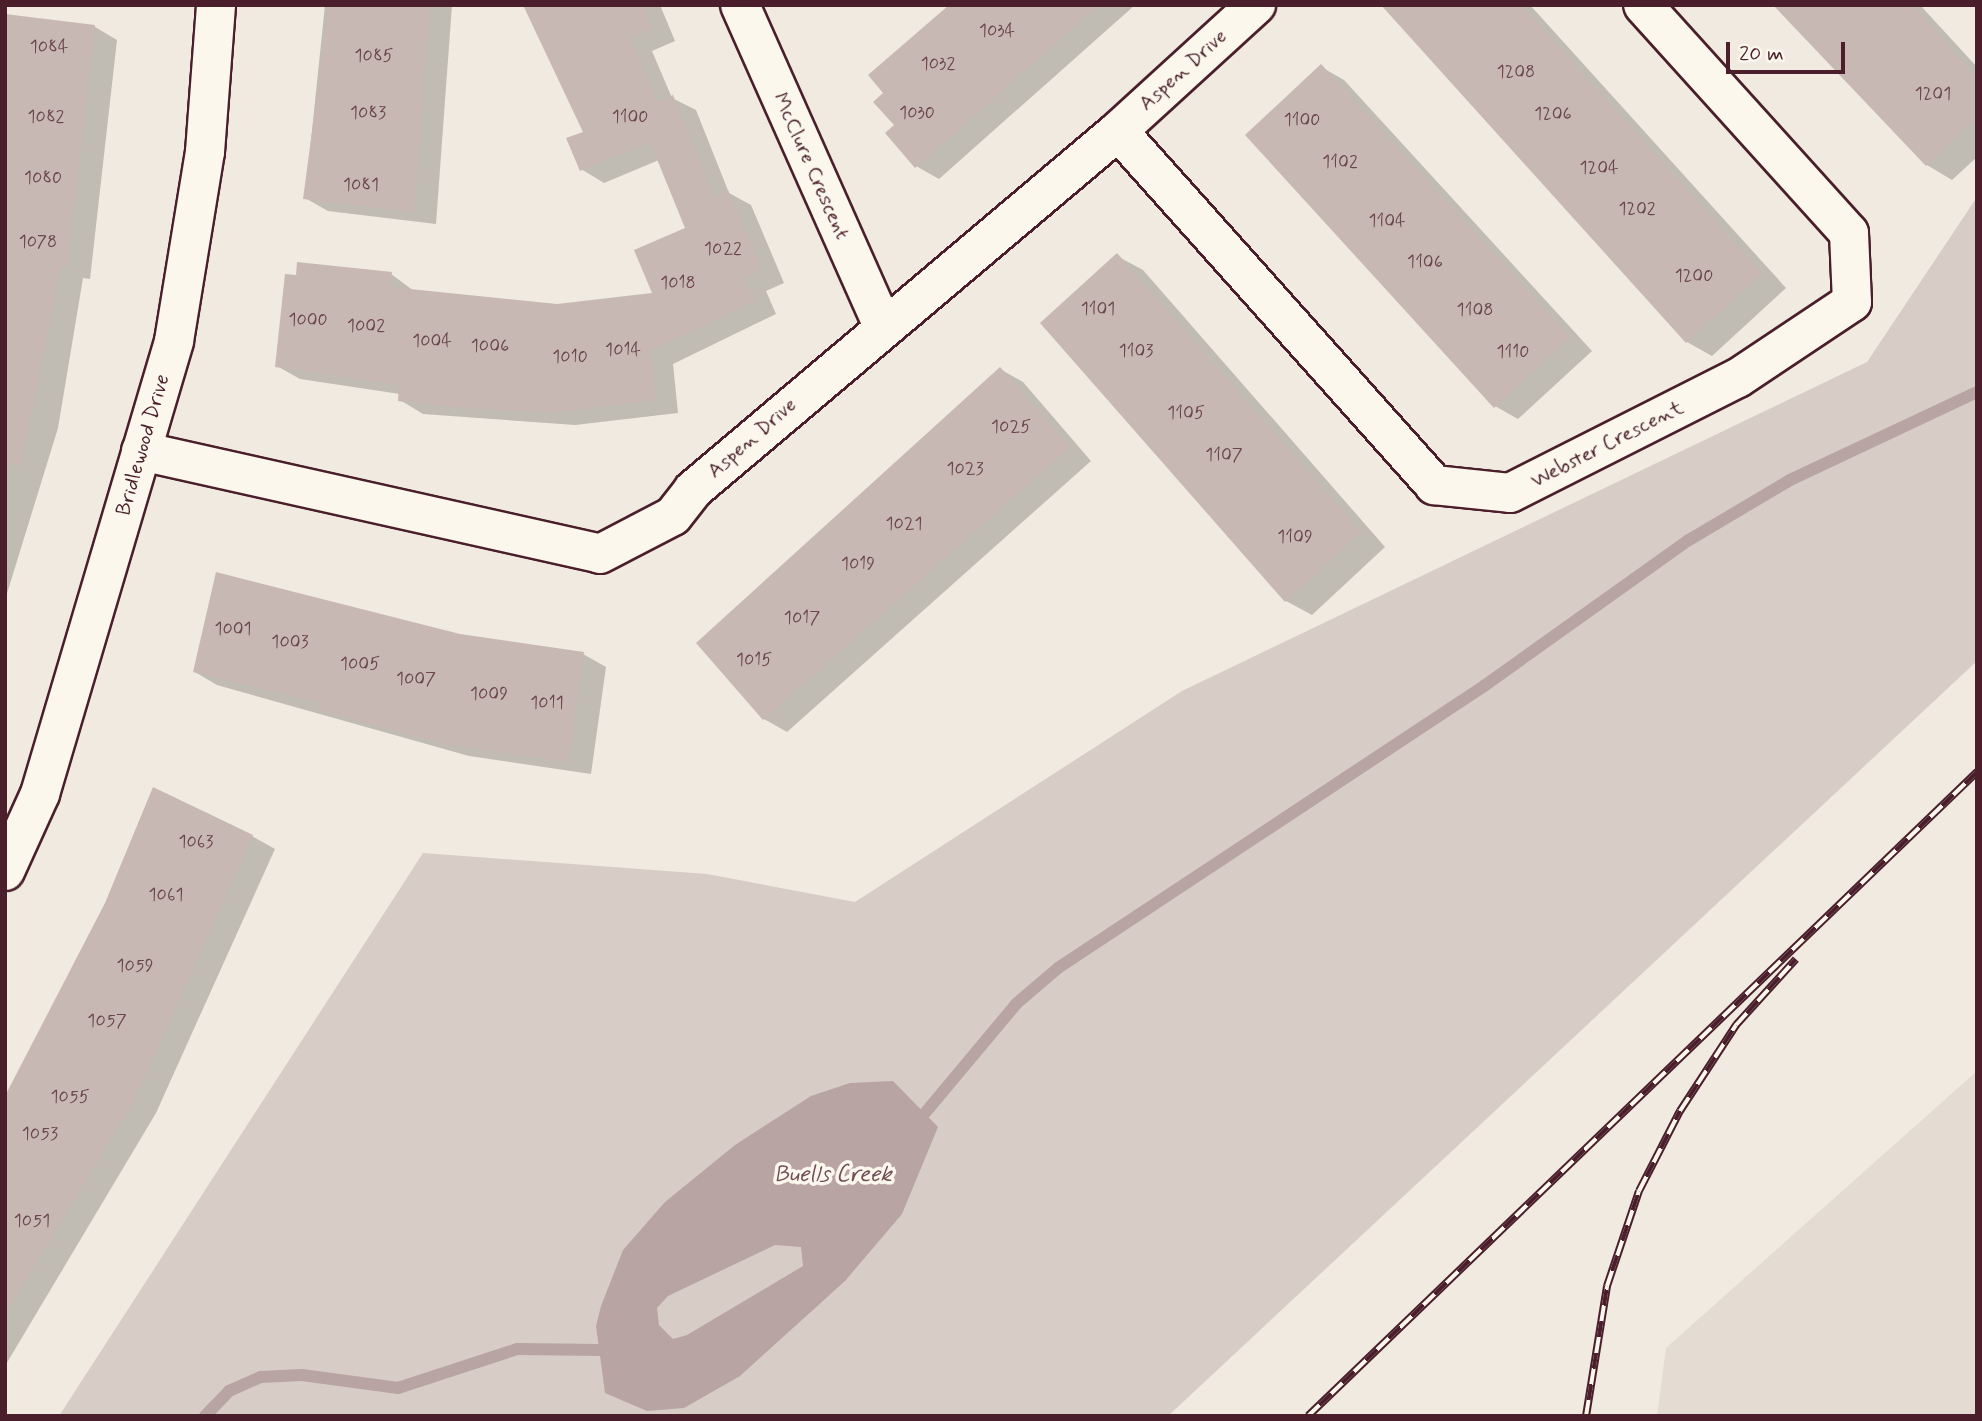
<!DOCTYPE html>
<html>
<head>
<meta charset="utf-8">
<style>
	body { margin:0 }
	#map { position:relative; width:1982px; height:1421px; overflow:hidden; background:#f0eae0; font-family:Mynerve,sans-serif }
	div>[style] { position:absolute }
	.built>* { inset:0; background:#e4dbd2 }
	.green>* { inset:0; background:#d8ccc6 }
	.water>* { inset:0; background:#b8a4a2 }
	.shadow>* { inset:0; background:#0003 }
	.stream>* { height:12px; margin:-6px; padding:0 6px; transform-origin:6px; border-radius:6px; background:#b8a4a2 }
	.building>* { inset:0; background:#c8b8b3 }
	.roads { filter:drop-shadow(2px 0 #4a1f2b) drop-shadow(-2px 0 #4a1f2b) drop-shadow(0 2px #4a1f2b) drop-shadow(0 -2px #4a1f2b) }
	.minor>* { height:38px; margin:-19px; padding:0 19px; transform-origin:19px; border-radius:19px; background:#fbf7ec }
	.rail>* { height:8px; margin-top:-4px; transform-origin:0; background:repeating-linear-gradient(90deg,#fbf7ec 0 16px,#4a1f2b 0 32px); box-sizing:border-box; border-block:2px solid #4a1f2b }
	span { translate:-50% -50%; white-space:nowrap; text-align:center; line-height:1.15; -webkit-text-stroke:7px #fbf7ec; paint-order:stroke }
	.number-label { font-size:18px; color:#6a454d }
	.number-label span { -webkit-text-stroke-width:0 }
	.street-label { font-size:21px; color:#4a1f2b }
	.water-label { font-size:23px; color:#704e55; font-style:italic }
	.frame { position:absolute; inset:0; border:7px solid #4a1f2b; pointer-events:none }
	.scale { position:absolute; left:1726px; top:42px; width:119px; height:32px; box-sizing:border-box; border:4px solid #4a1f2b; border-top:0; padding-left:9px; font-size:21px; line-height:24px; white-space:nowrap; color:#4a1f2b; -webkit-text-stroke:5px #fbf7ec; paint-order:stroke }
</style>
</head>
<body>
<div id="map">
	<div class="built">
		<div style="clip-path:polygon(1977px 1071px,1977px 1416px,1657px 1416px,1666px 1348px)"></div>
	</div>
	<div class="green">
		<div style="clip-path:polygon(1977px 197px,1977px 661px,1168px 1416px,59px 1416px,423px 853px,707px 874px,855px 902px,1182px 691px,1867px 362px)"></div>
	</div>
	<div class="water">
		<div style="clip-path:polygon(evenodd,893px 1081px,938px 1127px,902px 1214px,845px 1281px,740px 1376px,684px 1408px,647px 1411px,605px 1393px,596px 1326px,601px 1306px,623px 1250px,665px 1202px,735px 1145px,811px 1096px,850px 1083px,893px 1081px,775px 1245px,801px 1247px,803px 1266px,687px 1335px,673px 1339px,659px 1325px,657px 1308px,668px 1296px,775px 1245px)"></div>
	</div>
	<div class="shadow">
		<div style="clip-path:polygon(325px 5px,452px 5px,436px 224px,328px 211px,305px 198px)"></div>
		<div style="clip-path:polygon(525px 5px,660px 5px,675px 41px,652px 51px,672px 98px,696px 110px,729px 193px,751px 205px,784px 283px,766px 291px,776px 314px,673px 364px,678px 413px,575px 425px,423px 414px,400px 400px,400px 394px,300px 379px,277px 366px,391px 274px,414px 291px,557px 306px,655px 294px,687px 229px,659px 160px,604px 183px,581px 169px,585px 133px)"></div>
		<div style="clip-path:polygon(949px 5px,1135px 5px,939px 179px,916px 166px,885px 93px)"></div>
		<div style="clip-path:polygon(1383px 5px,1530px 5px,1786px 288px,1712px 356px,1687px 342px)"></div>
		<div style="clip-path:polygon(1777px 5px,1920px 5px,1977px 67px,1977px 157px,1952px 180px,1927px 165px)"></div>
		<div style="clip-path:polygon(5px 16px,95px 27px,117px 40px,90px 279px,83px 278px,58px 428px,5px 600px)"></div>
		<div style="clip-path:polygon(1321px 67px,1344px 80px,1592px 351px,1518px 419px,1495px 406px)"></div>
		<div style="clip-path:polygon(1117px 256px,1143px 270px,1385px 547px,1312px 615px,1286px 601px)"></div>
		<div style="clip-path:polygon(1000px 369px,1023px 382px,1091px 461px,787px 732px,764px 719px,698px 643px)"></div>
		<div style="clip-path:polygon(460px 636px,583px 654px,606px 667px,591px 774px,469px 756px,217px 685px,195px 672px)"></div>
		<div style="clip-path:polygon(252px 836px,275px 849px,156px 1113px,5px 1366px,5px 1108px)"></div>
	</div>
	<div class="stream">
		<div style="left:925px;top:1113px;width:142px;rotate:-50.1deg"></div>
		<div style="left:1016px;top:1004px;width:55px;rotate:-40.6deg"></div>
		<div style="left:1058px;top:968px;width:511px;rotate:-33.5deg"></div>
		<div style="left:1484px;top:686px;width:252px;rotate:-35.5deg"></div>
		<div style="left:1689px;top:540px;width:117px;rotate:-30.7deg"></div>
		<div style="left:1790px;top:480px;width:207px;rotate:-25.2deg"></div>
		<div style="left:205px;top:1416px;width:35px;rotate:-46deg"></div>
		<div style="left:229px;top:1391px;width:35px;rotate:-24deg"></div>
		<div style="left:261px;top:1377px;width:41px;rotate:-2.8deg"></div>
		<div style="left:302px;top:1375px;width:97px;rotate:7.7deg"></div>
		<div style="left:398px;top:1388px;width:125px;rotate:-18.1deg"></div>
		<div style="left:517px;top:1349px;width:83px;rotate:0.7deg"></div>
	</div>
	<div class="building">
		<div style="clip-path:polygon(329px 5px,430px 5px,414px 212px,303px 199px)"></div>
		<div style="clip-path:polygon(523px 5px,643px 5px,653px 28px,630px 38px,658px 102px,673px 95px,714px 196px,728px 190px,762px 270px,744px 278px,755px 301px,650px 351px,656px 400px,551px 413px,439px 406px,398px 401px,399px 385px,275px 367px,285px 274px,296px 275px,297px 262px,392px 272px,390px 285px,400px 288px,557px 304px,652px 293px,634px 250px,685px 228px,650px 142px,580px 171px,566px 138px,583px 132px)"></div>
		<div style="clip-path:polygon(949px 5px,1099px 5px,915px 168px,885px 133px,894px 125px,873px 102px,883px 93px,868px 75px)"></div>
		<div style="clip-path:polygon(1381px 5px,1521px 5px,1762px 273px,1686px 343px)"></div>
		<div style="clip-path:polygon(1773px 5px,1913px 5px,1977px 79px,1977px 119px,1926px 166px)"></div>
		<div style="clip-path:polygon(5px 14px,95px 25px,67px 267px,61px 266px,21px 465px,5px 464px)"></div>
		<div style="clip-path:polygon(1321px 64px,1570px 337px,1494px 408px,1245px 135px)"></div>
		<div style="clip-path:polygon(1117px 253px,1361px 532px,1285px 602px,1040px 323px)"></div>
		<div style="clip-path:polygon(1000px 367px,1070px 447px,763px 720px,696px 643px)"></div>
		<div style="clip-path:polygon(216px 572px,460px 634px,584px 652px,568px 762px,444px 744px,318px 710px,320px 703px,193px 672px)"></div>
		<div style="clip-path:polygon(153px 787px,253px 835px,134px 1100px,5px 1314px,5px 1096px,105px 903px)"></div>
	</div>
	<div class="roads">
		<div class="minor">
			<div style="left:740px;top:5px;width:351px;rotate:66deg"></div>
			<div style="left:1118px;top:131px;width:475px;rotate:48.2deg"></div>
			<div style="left:1434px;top:485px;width:76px;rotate:6deg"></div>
			<div style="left:1510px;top:493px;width:255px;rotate:-26.8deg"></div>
			<div style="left:1738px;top:378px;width:137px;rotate:-33.7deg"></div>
			<div style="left:1852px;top:302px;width:69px;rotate:-92.5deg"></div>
			<div style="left:1849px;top:233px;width:307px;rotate:-132.1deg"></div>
			<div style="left:141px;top:451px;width:470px;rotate:12.6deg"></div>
			<div style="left:600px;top:554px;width:82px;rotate:-27.5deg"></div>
			<div style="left:673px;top:516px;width:33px;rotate:-52deg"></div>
			<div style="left:693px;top:490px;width:556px;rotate:-40.19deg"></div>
			<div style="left:1118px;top:131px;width:187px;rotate:-42.4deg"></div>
			<div style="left:5px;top:871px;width:85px;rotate:-65.6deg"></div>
			<div style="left:40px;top:794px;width:472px;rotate:-73.5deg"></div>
			<div style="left:174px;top:341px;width:192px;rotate:-80.7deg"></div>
			<div style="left:205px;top:152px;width:147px;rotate:-85.7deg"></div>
		</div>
	</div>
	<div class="rail">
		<div style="left:1308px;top:1416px;width:929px;rotate:-43.91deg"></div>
		<div style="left:1586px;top:1416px;width:132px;rotate:-80.8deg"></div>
		<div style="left:1607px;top:1286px;width:100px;rotate:-71.4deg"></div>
		<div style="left:1639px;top:1191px;width:90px;rotate:-62.9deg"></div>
		<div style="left:1680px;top:1111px;width:103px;rotate:-56.9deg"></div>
		<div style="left:1736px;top:1025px;width:89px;rotate:-47.7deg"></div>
	</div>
	<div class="number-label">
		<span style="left:997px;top:31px">1034</span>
		<span style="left:49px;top:47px">1084</span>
		<span style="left:374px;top:56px">1085</span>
		<span style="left:938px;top:64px">1032</span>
		<span style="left:1516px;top:72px">1208</span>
		<span style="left:1933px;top:94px">1201</span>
		<span style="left:368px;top:113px">1083</span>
		<span style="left:917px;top:113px">1030</span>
		<span style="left:1553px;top:114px">1206</span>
		<span style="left:46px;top:117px">1082</span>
		<span style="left:630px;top:117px">1100</span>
		<span style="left:1302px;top:120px">1100</span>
		<span style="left:1340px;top:162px">1102</span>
		<span style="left:1599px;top:168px">1204</span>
		<span style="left:43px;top:178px">1080</span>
		<span style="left:361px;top:185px">1081</span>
		<span style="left:1637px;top:209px">1202</span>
		<span style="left:1387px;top:221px">1104</span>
		<span style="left:38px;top:242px">1078</span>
		<span style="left:723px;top:249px">1022</span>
		<span style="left:1425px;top:262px">1106</span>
		<span style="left:1694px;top:276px">1200</span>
		<span style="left:678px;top:283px">1018</span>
		<span style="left:1098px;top:309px">1101</span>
		<span style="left:1475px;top:310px">1108</span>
		<span style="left:308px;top:320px">1000</span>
		<span style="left:366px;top:326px">1002</span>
		<span style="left:432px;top:341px">1004</span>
		<span style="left:490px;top:346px">1006</span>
		<span style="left:623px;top:350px">1014</span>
		<span style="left:1136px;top:351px">1103</span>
		<span style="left:1513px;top:352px">1110</span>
		<span style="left:570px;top:357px">1010</span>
		<span style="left:1186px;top:413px">1105</span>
		<span style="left:1011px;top:427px">1025</span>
		<span style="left:1224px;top:455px">1107</span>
		<span style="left:965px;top:469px">1023</span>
		<span style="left:904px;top:524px">1021</span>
		<span style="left:1295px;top:537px">1109</span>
		<span style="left:858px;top:564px">1019</span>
		<span style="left:802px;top:618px">1017</span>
		<span style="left:233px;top:629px">1001</span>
		<span style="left:290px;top:642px">1003</span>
		<span style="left:754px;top:660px">1015</span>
		<span style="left:360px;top:664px">1005</span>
		<span style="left:416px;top:679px">1007</span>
		<span style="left:489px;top:694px">1009</span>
		<span style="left:547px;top:703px">1011</span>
		<span style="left:196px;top:842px">1063</span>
		<span style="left:166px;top:895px">1061</span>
		<span style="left:135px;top:966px">1059</span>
		<span style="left:107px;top:1021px">1057</span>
		<span style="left:70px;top:1097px">1055</span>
		<span style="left:40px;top:1134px">1053</span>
		<span style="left:32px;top:1221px">1051</span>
	</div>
	<div class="street-label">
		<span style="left:1183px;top:70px;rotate:-42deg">Aspen Drive</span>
		<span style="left:811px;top:166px;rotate:66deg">McClure Crescent</span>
		<span style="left:752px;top:438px;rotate:-41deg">Aspen Drive</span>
		<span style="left:1607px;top:444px;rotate:-27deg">Webster Crescent</span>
		<span style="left:143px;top:445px;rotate:-74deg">Bridlewood Drive</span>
	</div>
	<div class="water-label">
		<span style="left:833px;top:1175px">Buells Creek</span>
	</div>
	<div class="frame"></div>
	<div class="scale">20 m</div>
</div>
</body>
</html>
